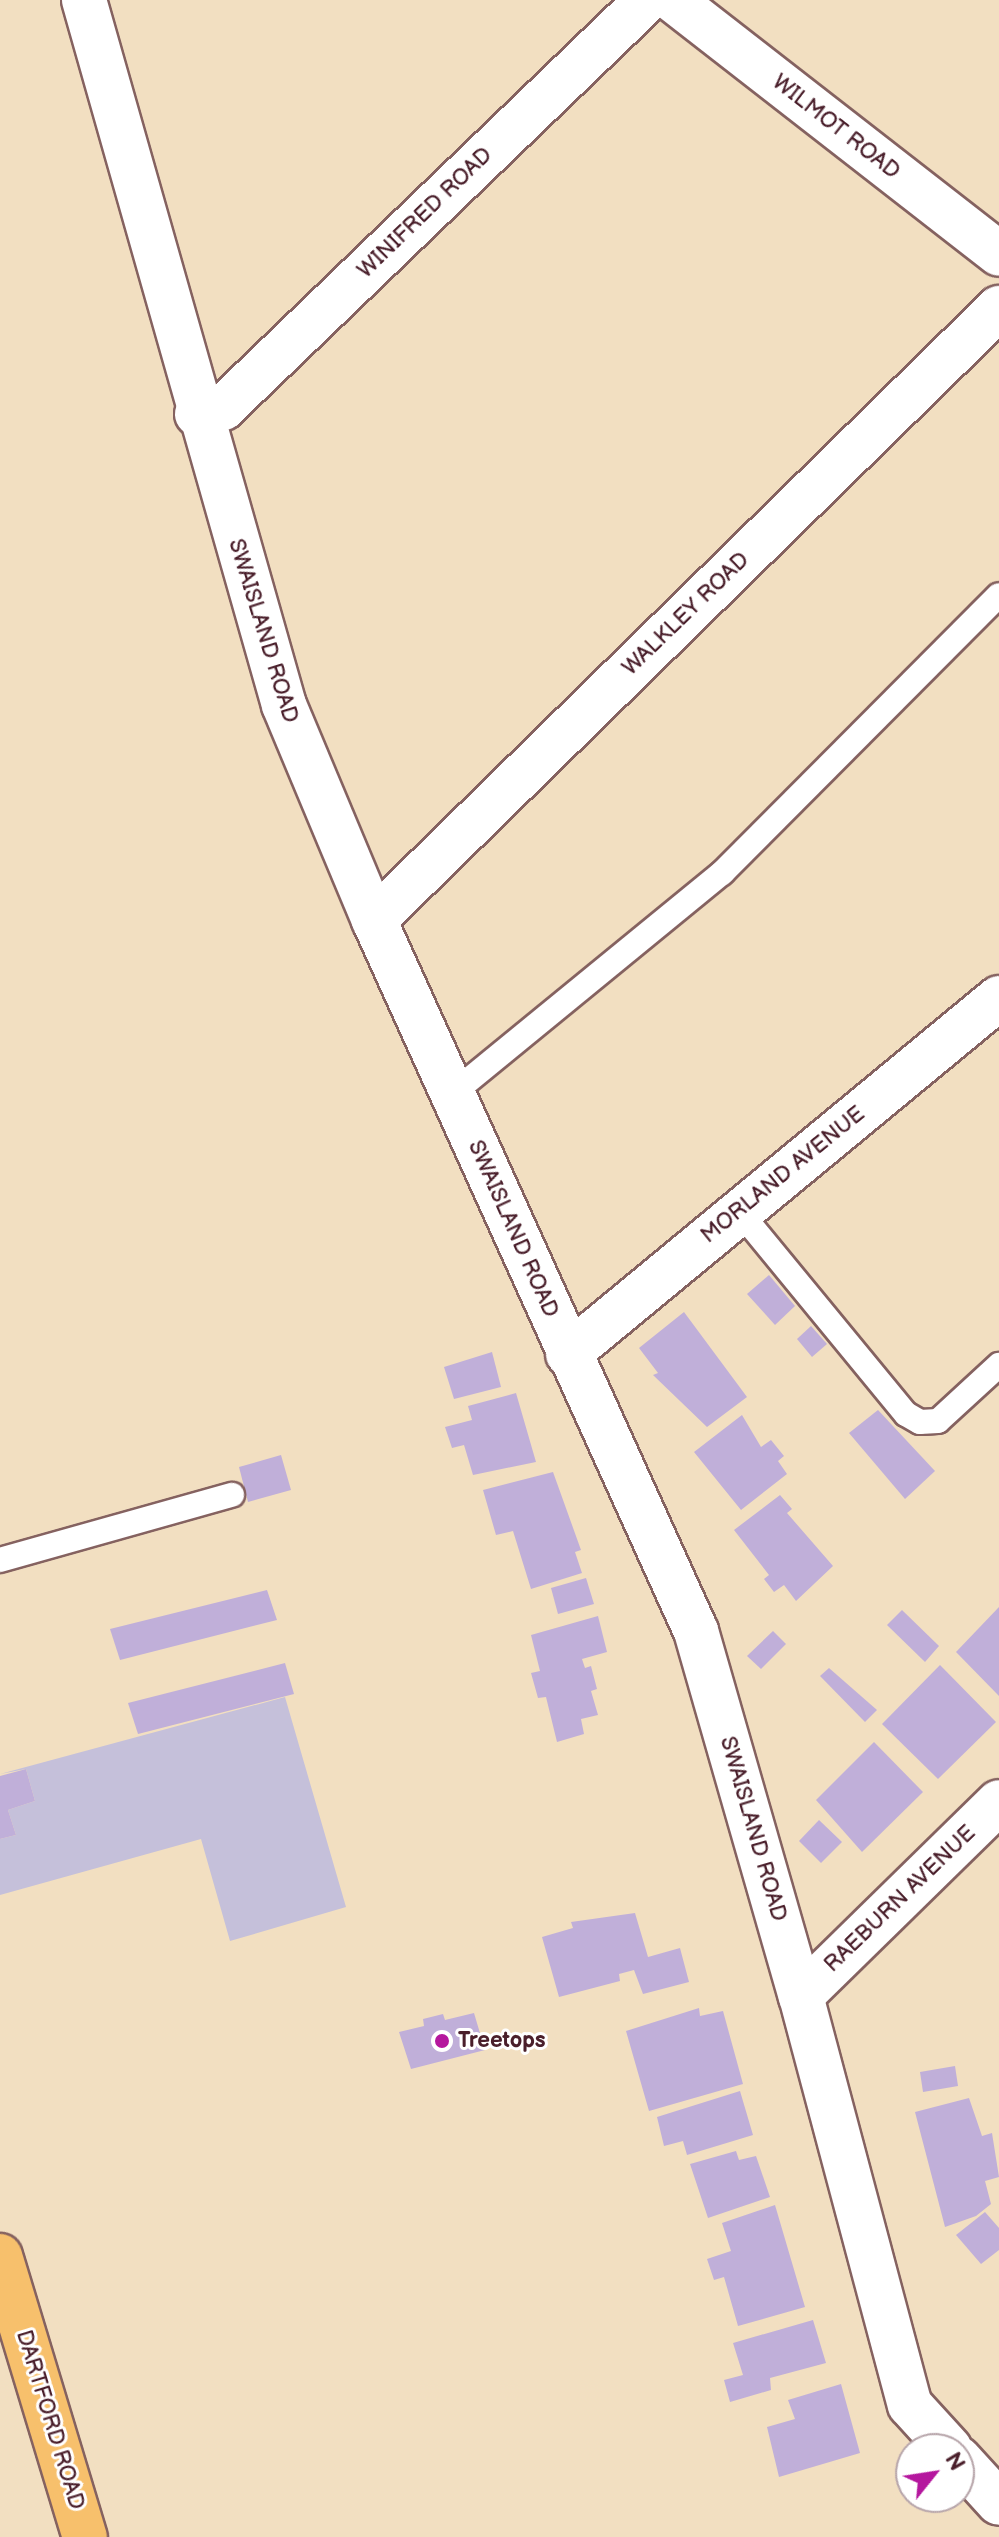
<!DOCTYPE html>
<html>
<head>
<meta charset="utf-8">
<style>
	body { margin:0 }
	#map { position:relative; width:999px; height:2537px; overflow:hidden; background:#f2dfc1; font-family:"Balsamiq Sans",sans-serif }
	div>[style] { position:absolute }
	.industrial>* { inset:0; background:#c5c0da }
	.building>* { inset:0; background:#c0afd9 }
	.roads { filter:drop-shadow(2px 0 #856260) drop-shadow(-2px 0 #856260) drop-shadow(0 2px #856260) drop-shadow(0 -2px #856260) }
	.service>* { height:24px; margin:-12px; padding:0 12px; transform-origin:12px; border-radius:12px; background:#fff }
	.minor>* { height:44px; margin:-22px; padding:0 22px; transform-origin:22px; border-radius:22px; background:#fff }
	.primary>* { height:44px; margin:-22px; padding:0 22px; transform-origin:22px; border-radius:22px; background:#f7c06c }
	.dots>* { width:22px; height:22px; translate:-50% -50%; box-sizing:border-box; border:4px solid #fff; border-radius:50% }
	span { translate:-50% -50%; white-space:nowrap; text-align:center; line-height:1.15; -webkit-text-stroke:6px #fff; paint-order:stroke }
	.street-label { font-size:22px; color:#4a1f2b }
	.poi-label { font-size:22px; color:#4a1f2b; font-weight:700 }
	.left { translate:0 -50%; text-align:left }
	.north { position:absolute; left:895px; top:2433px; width:80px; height:80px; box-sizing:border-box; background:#fff; border:2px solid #b7a5aa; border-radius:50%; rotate:60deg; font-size:22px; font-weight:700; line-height:32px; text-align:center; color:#4a1f2b }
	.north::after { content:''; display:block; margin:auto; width:28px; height:36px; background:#b5179e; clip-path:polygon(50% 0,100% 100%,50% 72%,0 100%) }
</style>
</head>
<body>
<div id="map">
	<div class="industrial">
		<div style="clip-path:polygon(285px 1697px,346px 1907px,230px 1941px,201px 1839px,0 1895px,0 1839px,16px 1835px,8px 1810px,35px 1801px,26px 1769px,0 1774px)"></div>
	</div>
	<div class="building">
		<div style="clip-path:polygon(769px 1275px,795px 1306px,775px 1325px,747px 1294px)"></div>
		<div style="clip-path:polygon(684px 1312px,747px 1397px,707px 1427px,653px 1375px,658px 1373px,639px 1348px)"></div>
		<div style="clip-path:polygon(811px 1326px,827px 1344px,812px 1357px,797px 1339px)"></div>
		<div style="clip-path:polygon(492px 1352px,501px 1387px,454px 1399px,444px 1367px)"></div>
		<div style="clip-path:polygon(516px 1393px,536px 1462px,473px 1475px,464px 1445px,452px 1448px,445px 1427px,472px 1420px,468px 1406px)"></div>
		<div style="clip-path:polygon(878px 1410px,935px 1471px,905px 1499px,849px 1433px)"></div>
		<div style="clip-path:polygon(742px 1415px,761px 1447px,771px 1440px,784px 1456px,778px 1461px,787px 1474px,741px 1510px,694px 1452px)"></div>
		<div style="clip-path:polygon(281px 1455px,291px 1490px,248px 1502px,239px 1467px)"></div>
		<div style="clip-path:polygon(553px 1472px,581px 1550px,575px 1552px,582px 1573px,531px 1589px,513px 1531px,496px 1535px,483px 1490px)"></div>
		<div style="clip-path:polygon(780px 1495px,792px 1509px,787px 1513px,833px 1566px,796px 1601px,784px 1585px,774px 1592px,764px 1579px,769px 1575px,734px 1530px)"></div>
		<div style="clip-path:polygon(586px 1578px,594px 1604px,558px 1614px,551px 1588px)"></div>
		<div style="clip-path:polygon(267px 1590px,277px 1620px,120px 1660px,110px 1629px)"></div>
		<div style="clip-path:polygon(999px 1607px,999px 1696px,956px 1652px)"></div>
		<div style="clip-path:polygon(902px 1610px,939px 1646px,925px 1662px,887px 1625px)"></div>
		<div style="clip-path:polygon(598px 1616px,607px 1652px,582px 1659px,585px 1668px,591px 1666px,597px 1689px,591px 1691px,598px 1715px,581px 1719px,584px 1734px,557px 1742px,546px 1697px,538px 1698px,531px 1673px,540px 1671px,531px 1635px)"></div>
		<div style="clip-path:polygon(773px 1631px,786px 1644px,761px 1669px,747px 1656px)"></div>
		<div style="clip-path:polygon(285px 1663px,294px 1694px,138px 1734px,128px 1703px)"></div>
		<div style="clip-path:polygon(940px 1665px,996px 1722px,938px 1779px,882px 1724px)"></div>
		<div style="clip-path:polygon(829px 1668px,877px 1710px,865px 1722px,820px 1676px)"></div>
		<div style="clip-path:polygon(874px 1742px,923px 1792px,862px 1852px,816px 1800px)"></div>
		<div style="clip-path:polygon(26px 1769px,35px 1801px,8px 1810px,16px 1835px,0 1839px,0 1776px)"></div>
		<div style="clip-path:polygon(819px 1820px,842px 1842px,821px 1863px,799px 1841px)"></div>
		<div style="clip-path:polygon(635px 1913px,648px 1957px,680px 1948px,689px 1982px,643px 1994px,634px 1970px,619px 1974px,620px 1981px,559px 1997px,542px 1937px,573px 1928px,571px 1922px)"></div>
		<div style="clip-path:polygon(699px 2008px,700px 2016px,723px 2011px,743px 2084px,649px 2111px,626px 2031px)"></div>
		<div style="clip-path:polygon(474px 2013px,485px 2050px,411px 2069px,399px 2032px,424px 2026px,423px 2019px,443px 2014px,445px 2020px)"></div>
		<div style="clip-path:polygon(955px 2066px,958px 2086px,923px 2092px,920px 2072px)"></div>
		<div style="clip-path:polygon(740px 2091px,753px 2135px,687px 2155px,683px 2141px,664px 2146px,657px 2117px)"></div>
		<div style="clip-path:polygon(969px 2098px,982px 2136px,992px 2133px,999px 2177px,985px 2181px,991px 2204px,976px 2216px,945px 2227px,915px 2112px)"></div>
		<div style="clip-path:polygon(736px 2151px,739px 2160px,756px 2156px,770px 2197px,708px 2218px,690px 2164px)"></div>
		<div style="clip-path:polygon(775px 2205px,805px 2307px,738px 2326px,724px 2277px,714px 2280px,707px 2259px,731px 2251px,722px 2223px)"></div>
		<div style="clip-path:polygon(985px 2212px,999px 2228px,999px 2250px,981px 2264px,956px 2235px)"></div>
		<div style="clip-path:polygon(813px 2320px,826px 2363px,770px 2378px,771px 2390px,730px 2402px,724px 2380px,743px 2375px,733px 2343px)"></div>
		<div style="clip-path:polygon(841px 2384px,860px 2453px,779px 2477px,767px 2427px,795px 2419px,788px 2400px)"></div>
	</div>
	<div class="roads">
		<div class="service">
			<div style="left:453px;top:1093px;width:348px;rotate:-39.3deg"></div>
			<div style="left:722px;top:873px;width:392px;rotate:-45.1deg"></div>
			<div style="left:739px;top:1211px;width:263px;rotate:50.6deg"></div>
			<div style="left:906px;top:1414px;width:16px;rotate:30deg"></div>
			<div style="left:920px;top:1422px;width:18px;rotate:-3deg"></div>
			<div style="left:938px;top:1421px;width:83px;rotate:-42.6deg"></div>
			<div style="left:0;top:1560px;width:241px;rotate:-15.7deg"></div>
		</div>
		<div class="minor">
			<div style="left:84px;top:0;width:733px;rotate:74.16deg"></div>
			<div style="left:284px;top:705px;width:233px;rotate:67.3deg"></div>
			<div style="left:374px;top:920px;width:781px;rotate:65.64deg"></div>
			<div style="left:696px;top:1631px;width:380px;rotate:74deg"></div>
			<div style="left:801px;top:1996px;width:423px;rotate:75.1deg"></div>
			<div style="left:910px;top:2405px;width:59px;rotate:47.7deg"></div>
			<div style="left:673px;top:0;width:413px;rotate:37.9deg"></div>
			<div style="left:197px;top:414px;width:27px;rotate:-13deg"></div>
			<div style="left:223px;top:408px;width:588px;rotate:-43.9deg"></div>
			<div style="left:374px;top:920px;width:875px;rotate:-44.4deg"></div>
			<div style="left:568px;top:1354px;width:559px;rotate:-39.56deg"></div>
			<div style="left:801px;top:1996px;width:277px;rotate:-44.4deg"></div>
			<div style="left:959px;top:2459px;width:59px;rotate:47.7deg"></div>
		</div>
		<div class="primary">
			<div style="left:0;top:2256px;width:294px;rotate:73.2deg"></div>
		</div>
	</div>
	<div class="dots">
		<div style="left:442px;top:2041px;background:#b5179e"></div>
	</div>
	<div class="street-label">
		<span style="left:836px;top:127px;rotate:38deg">WILMOT ROAD</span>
		<span style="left:425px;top:213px;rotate:-44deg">WINIFRED ROAD</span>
		<span style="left:686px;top:614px;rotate:-44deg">WALKLEY ROAD</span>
		<span style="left:263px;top:631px;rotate:73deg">SWAISLAND ROAD</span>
		<span style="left:783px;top:1175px;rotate:-39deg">MORLAND AVENUE</span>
		<span style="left:513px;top:1229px;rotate:66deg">SWAISLAND ROAD</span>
		<span style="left:753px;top:1829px;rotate:74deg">SWAISLAND ROAD</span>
		<span style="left:900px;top:1899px;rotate:-44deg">RAEBURN AVENUE</span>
		<span style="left:50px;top:2420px;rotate:73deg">DARTFORD ROAD</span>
	</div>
	<div class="poi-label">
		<span class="left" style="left:458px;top:2041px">Treetops</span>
	</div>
	<div class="north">N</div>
</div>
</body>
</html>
